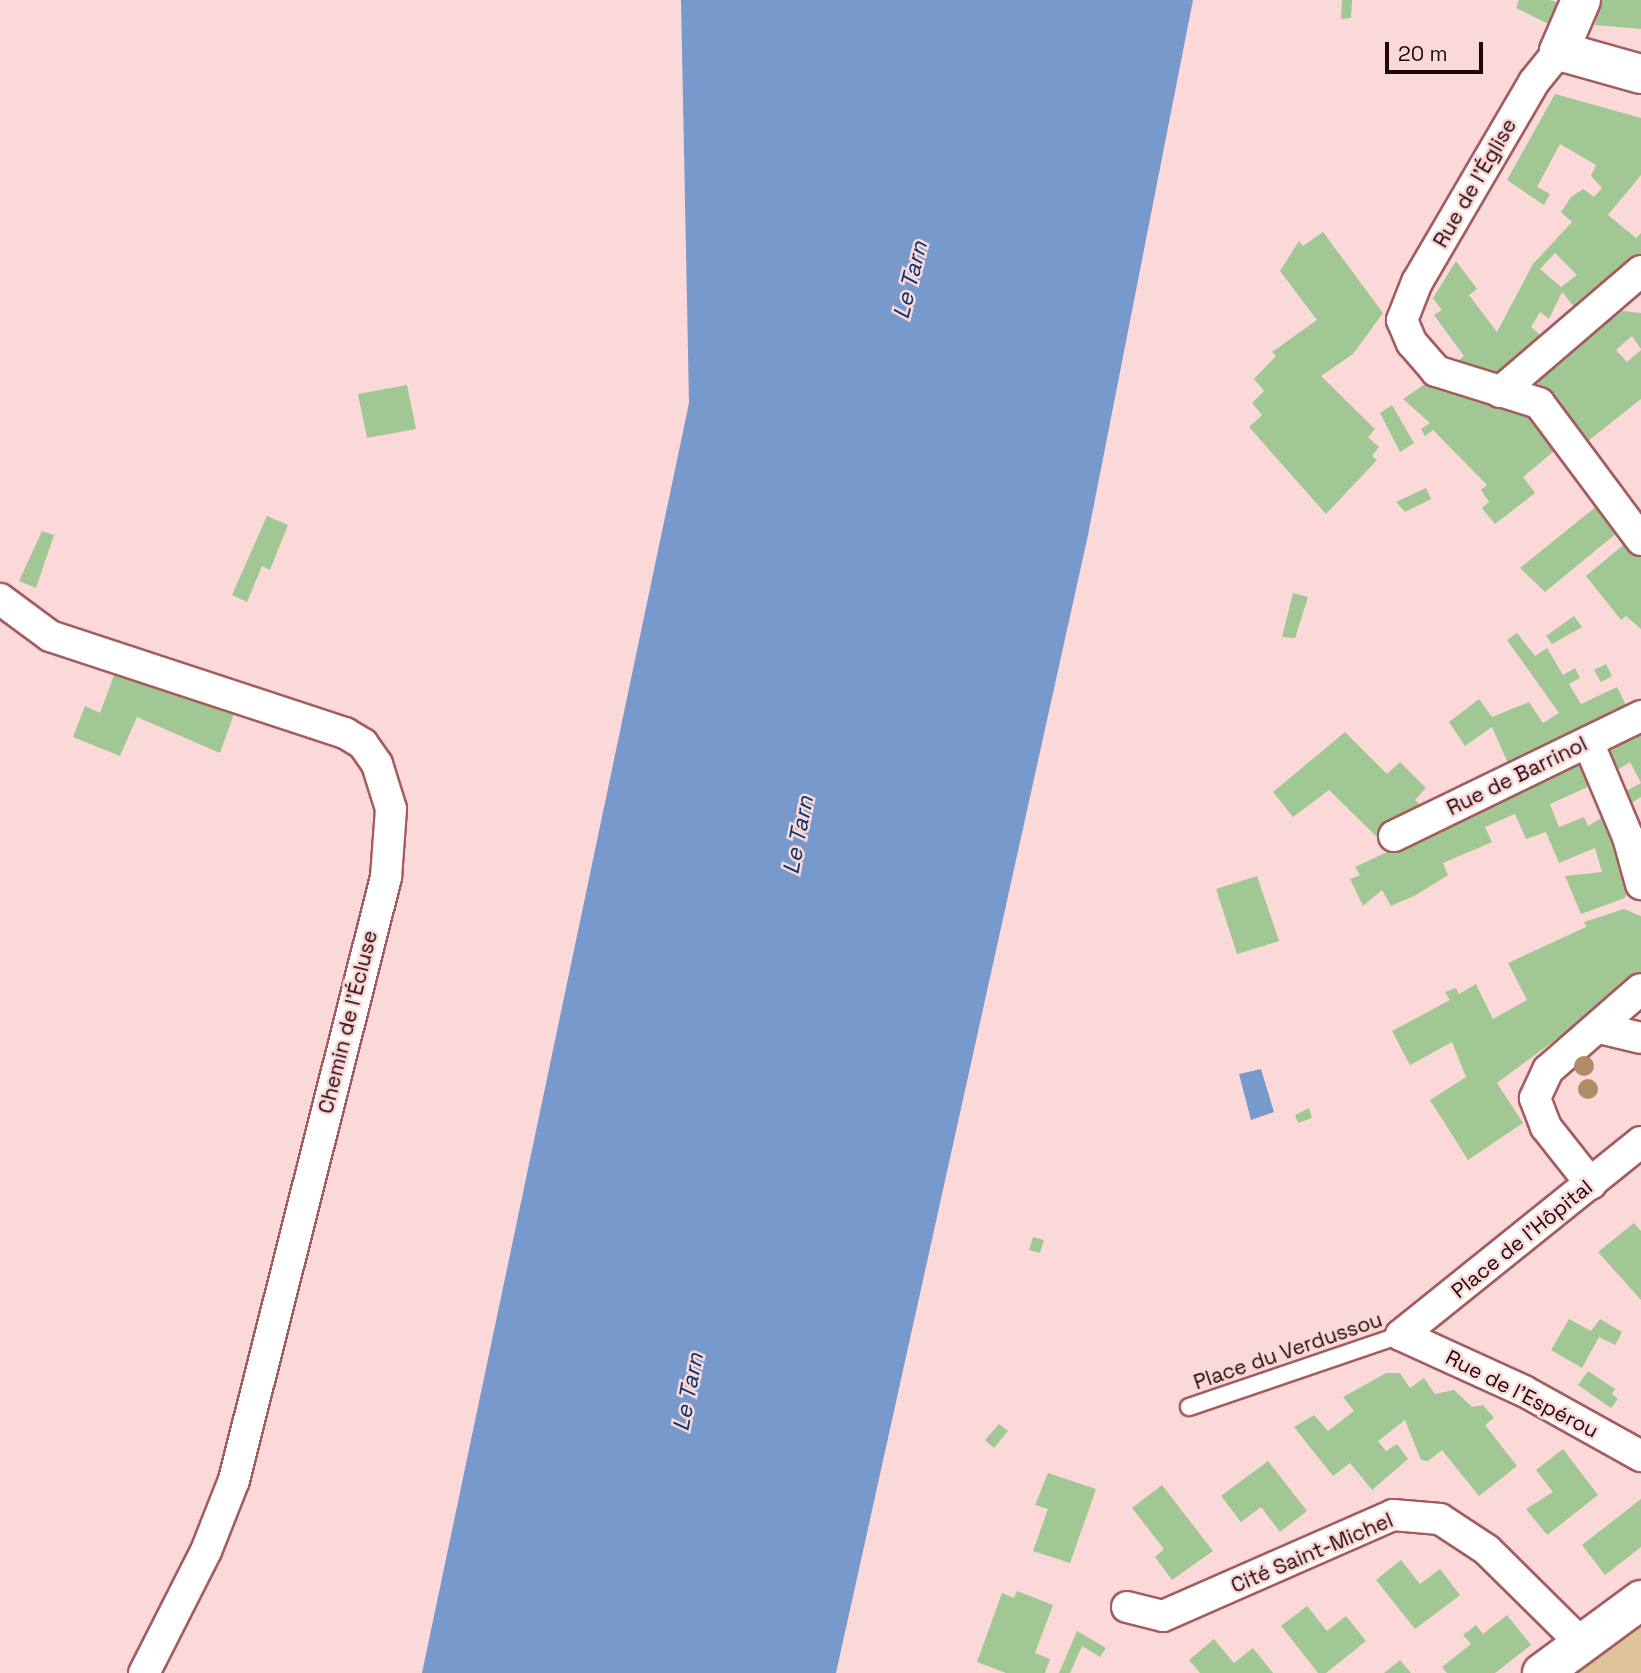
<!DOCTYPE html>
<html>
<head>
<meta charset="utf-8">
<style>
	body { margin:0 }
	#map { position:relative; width:1641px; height:1673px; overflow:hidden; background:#fcd9d9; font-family:"Space Grotesk",sans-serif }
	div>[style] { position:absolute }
	.green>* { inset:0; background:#dfc399 }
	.water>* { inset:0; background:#7899cb }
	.building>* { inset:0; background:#a0c794 }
	.roads { filter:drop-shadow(2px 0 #a55c5f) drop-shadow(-2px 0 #a55c5f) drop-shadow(0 2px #a55c5f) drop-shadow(0 -2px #a55c5f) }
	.lane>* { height:16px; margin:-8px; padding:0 8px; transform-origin:8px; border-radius:8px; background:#fff }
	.street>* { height:30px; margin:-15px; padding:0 15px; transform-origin:15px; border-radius:15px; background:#fff }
	.secondary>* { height:38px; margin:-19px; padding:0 19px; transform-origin:19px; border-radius:19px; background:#fff }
	.trees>* { width:20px; height:20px; margin:-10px; border-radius:50%; background:#af8c66 }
	span { translate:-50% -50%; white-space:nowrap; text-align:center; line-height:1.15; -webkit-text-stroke:5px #fcd9d9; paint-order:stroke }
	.street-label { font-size:21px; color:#200608 }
	.water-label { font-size:23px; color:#07336e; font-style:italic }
	.scale { position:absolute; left:1385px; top:42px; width:98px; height:32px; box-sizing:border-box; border:4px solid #200608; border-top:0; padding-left:9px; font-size:21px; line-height:24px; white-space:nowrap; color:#200608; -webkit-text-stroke:5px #fcd9d9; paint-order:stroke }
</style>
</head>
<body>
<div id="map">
	<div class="green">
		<div style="clip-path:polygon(1641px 1620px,1641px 1673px,1567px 1673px)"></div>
	</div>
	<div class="water">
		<div style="clip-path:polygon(681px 0,1193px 0,1088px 535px,836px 1673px,422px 1673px,689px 403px)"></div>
		<div style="clip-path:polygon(1261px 1069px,1274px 1112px,1251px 1120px,1239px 1074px)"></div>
	</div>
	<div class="building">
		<div style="clip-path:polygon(1342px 0,1352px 0,1351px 18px,1341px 19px)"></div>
		<div style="clip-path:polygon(1519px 0,1550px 0,1563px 4px,1553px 26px,1516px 8px)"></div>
		<div style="clip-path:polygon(1601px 0,1641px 0,1641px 29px,1595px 25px)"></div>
		<div style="clip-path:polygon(evenodd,1555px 94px,1641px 118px,1641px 175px,1608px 215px,1636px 238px,1641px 233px,1641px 266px,1580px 314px,1562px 292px,1549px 319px,1540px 312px,1531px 327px,1545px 339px,1490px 378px,1453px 365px,1464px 356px,1434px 315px,1442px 310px,1433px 298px,1456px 261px,1477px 289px,1469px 295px,1497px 332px,1533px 264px,1572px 222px,1561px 212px,1571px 197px,1583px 189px,1594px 197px,1602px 188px,1591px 176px,1596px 165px,1560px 144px,1537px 187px,1550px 194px,1544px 205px,1507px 180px,1555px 94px,1555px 253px,1577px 275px,1561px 287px,1540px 269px,1555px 253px)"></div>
		<div style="clip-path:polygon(1323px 232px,1383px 313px,1353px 354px,1321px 376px,1375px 429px,1368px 437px,1379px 447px,1372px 456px,1377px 460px,1326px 514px,1249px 427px,1262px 415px,1252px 403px,1264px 391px,1254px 379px,1276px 356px,1272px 352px,1317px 320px,1280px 271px,1299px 241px,1303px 246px)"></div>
		<div style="clip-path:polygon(1614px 310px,1641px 313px,1641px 349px,1632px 336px,1616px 350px,1627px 362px,1641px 350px,1641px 399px,1583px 445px,1530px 372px)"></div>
		<div style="clip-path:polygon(1428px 382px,1526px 415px,1533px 411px,1560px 446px,1523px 477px,1535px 493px,1495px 524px,1482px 508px,1489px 502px,1481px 490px,1487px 485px,1433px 430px,1425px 436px,1421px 429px,1430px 423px,1403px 399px)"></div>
		<div style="clip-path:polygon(407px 385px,416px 429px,367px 438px,358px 394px)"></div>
		<div style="clip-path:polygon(1392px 405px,1414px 443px,1400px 452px,1380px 413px)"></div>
		<div style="clip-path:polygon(1426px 488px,1431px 499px,1405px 512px,1396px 502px)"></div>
		<div style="clip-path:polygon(1598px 505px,1618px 532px,1545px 592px,1520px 568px)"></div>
		<div style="clip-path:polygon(267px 516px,288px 525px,270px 570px,262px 566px,247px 602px,232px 595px)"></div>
		<div style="clip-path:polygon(42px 531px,54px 535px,36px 588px,19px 581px)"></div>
		<div style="clip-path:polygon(1628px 541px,1641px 552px,1641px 629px,1626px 616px,1621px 620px,1586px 576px)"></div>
		<div style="clip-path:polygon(1293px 593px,1308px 597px,1295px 638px,1282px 637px)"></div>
		<div style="clip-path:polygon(1574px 616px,1582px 627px,1552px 644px,1546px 636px)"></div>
		<div style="clip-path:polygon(1517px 633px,1535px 656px,1547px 648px,1563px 675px,1575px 668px,1580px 678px,1569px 684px,1581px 704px,1617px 687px,1631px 715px,1511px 770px,1492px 727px,1465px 746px,1449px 722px,1479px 699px,1492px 717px,1529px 702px,1543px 723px,1559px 713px,1507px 640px)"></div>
		<div style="clip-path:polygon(1606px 664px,1612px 676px,1601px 682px,1594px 670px)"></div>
		<div style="clip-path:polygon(117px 667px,235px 711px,220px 753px,137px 717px,120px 756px,73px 737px,85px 706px,100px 713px)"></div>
		<div style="clip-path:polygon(1641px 729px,1641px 783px,1630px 762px,1616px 771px,1607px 749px)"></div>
		<div style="clip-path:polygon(1345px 732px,1387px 774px,1400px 762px,1426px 788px,1415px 800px,1423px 807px,1377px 837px,1329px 790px,1293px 817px,1273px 792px)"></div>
		<div style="clip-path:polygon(1584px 760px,1601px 781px,1550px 804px,1559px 827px,1584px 817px,1588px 826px,1613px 811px,1631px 882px,1625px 898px,1581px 914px,1565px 876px,1602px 872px,1595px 848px,1559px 863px,1546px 832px,1526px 839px,1515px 814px,1485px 827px,1492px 842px,1443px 863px,1448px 875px,1416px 895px,1391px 906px,1382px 890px,1363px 906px,1350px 879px,1360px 875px,1355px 867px)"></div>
		<div style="clip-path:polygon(1641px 783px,1641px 797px,1628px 805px,1624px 792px)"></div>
		<div style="clip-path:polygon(1257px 876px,1279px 941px,1237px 954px,1216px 889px)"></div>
		<div style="clip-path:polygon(1624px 909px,1641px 916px,1641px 976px,1497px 1083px,1523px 1123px,1468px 1160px,1430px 1100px,1466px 1077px,1452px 1042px,1410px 1065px,1392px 1031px,1450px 1000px,1445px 992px,1456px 988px,1459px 994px,1476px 984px,1493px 1019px,1527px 1000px,1508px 963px,1586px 927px,1584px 922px)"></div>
		<div style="clip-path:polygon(1309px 1108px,1312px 1118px,1298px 1123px,1295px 1115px)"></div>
		<div style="clip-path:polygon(1634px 1223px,1641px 1231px,1641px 1300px,1598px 1252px)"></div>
		<div style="clip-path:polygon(1033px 1237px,1044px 1240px,1040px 1253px,1029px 1250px)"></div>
		<div style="clip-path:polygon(1569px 1319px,1591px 1331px,1600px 1319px,1622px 1332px,1615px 1345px,1599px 1337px,1582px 1368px,1551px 1350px)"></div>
		<div style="clip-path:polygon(1588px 1371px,1615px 1389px,1612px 1394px,1618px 1399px,1611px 1408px,1578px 1385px)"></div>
		<div style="clip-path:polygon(1386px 1373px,1400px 1373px,1410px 1388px,1424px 1378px,1435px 1394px,1454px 1390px,1472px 1407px,1483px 1405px,1494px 1418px,1485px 1425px,1517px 1466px,1479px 1496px,1442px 1450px,1428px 1461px,1421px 1460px,1405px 1420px,1378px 1441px,1386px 1451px,1397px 1444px,1408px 1459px,1372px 1490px,1350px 1463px,1333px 1476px,1294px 1427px,1314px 1415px,1328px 1431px,1354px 1411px,1343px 1397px)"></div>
		<div style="clip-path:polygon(999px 1424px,1008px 1431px,994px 1448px,985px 1440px)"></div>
		<div style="clip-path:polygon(1563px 1449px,1598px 1495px,1547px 1535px,1526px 1509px,1553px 1492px,1536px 1470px)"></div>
		<div style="clip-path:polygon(1268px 1461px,1307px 1511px,1280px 1532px,1261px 1507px,1241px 1522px,1221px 1496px)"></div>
		<div style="clip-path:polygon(1048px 1473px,1096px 1489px,1070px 1563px,1033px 1551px,1048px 1509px,1035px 1505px)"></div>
		<div style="clip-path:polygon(1162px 1485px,1213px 1551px,1172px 1580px,1155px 1557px,1164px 1549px,1132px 1508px)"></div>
		<div style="clip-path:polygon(1641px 1499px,1641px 1547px,1605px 1575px,1582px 1545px)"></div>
		<div style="clip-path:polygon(1401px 1560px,1420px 1584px,1440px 1569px,1460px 1595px,1415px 1629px,1376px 1580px)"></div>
		<div style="clip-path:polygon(1017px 1591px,1053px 1605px,1035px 1653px,1050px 1659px,1045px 1673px,1006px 1673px,977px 1662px,1002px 1593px,1014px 1598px)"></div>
		<div style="clip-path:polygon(1307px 1606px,1327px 1631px,1346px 1616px,1366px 1641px,1326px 1673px,1318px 1673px,1281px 1626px)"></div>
		<div style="clip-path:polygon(1507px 1615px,1531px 1645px,1495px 1673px,1447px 1673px,1442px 1667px,1471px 1644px,1463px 1635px,1476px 1625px,1483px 1634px)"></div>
		<div style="clip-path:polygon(1077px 1631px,1106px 1648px,1100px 1657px,1082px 1646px,1070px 1673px,1059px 1673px)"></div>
		<div style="clip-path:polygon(1214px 1639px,1234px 1663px,1253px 1648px,1273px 1673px,1200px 1673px,1189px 1660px)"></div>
		<div style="clip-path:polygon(1400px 1660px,1411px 1673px,1384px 1673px,1389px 1669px)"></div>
	</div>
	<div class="roads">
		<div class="lane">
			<div style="left:1189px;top:1407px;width:224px;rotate:-18.8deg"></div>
		</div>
		<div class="street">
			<div style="left:1559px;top:51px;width:40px;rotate:129deg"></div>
			<div style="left:1534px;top:82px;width:232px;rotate:120.3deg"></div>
			<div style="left:1417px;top:282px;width:41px;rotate:111.5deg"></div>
			<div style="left:1402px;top:320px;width:25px;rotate:67deg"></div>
			<div style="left:1412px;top:343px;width:37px;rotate:49deg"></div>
			<div style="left:1436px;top:371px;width:108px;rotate:17.3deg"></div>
			<div style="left:1539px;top:403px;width:171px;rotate:53.3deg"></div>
			<div style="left:1500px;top:392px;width:186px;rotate:-40.6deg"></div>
			<div style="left:0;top:599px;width:62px;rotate:36.5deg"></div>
			<div style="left:50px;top:636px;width:311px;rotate:18.2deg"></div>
			<div style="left:345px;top:733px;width:21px;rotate:31deg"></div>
			<div style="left:363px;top:744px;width:24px;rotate:55deg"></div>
			<div style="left:377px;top:764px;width:47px;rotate:72.7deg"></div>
			<div style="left:391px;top:809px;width:68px;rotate:94.2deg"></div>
			<div style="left:386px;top:877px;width:622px;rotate:104.15deg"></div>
			<div style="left:234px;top:1480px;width:76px;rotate:111.5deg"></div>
			<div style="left:206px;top:1551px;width:137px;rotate:116.9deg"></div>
			<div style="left:1588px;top:742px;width:103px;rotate:67.2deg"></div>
			<div style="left:1628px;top:837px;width:49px;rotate:74.5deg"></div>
			<div style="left:1394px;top:836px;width:275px;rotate:-25.9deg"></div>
			<div style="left:1599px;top:1028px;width:43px;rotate:13.4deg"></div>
			<div style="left:1641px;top:1142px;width:308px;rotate:141.2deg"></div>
			<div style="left:1401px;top:1335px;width:135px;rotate:24.5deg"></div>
			<div style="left:1524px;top:1391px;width:134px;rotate:29.1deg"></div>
			<div style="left:1591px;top:1184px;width:73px;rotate:-128.3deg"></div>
			<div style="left:1546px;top:1127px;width:31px;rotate:-111deg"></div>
			<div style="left:1535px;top:1098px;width:31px;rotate:-65deg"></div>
			<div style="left:1548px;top:1070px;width:123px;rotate:-41.1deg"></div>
			<div style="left:1127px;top:1607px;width:37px;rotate:14deg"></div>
			<div style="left:1163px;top:1616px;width:251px;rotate:-23.7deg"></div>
			<div style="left:1393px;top:1515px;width:47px;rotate:4.9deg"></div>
			<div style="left:1440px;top:1519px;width:56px;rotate:33.4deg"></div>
			<div style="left:1487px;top:1550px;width:132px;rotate:44.7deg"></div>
		</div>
		<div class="secondary">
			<div style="left:1581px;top:0;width:56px;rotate:113.3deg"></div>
			<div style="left:1559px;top:51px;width:85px;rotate:15.7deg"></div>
			<div style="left:1542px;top:1673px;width:123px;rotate:-36.4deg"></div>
		</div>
	</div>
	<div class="trees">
		<div style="left:1584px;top:1066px"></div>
		<div style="left:1588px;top:1089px"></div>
	</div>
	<div class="street-label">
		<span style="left:1475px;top:183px;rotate:-60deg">Rue de l'Église</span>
		<span style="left:1517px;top:776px;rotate:-26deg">Rue de Barrinol</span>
		<span style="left:348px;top:1022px;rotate:-76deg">Chemin de l'Écluse</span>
		<span style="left:1522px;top:1239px;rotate:-39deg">Place de l'Hôpital</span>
		<span style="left:1288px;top:1351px;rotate:-19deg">Place du Verdussou</span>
		<span style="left:1522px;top:1394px;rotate:27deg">Rue de l'Espérou</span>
		<span style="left:1312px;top:1553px;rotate:-23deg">Cité Saint-Michel</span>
	</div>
	<div class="water-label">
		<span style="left:910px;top:280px;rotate:-76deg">Le Tarn</span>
		<span style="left:798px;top:835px;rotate:-79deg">Le Tarn</span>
		<span style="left:688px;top:1392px;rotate:-79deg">Le Tarn</span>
	</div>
	<div class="scale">20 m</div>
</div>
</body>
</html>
